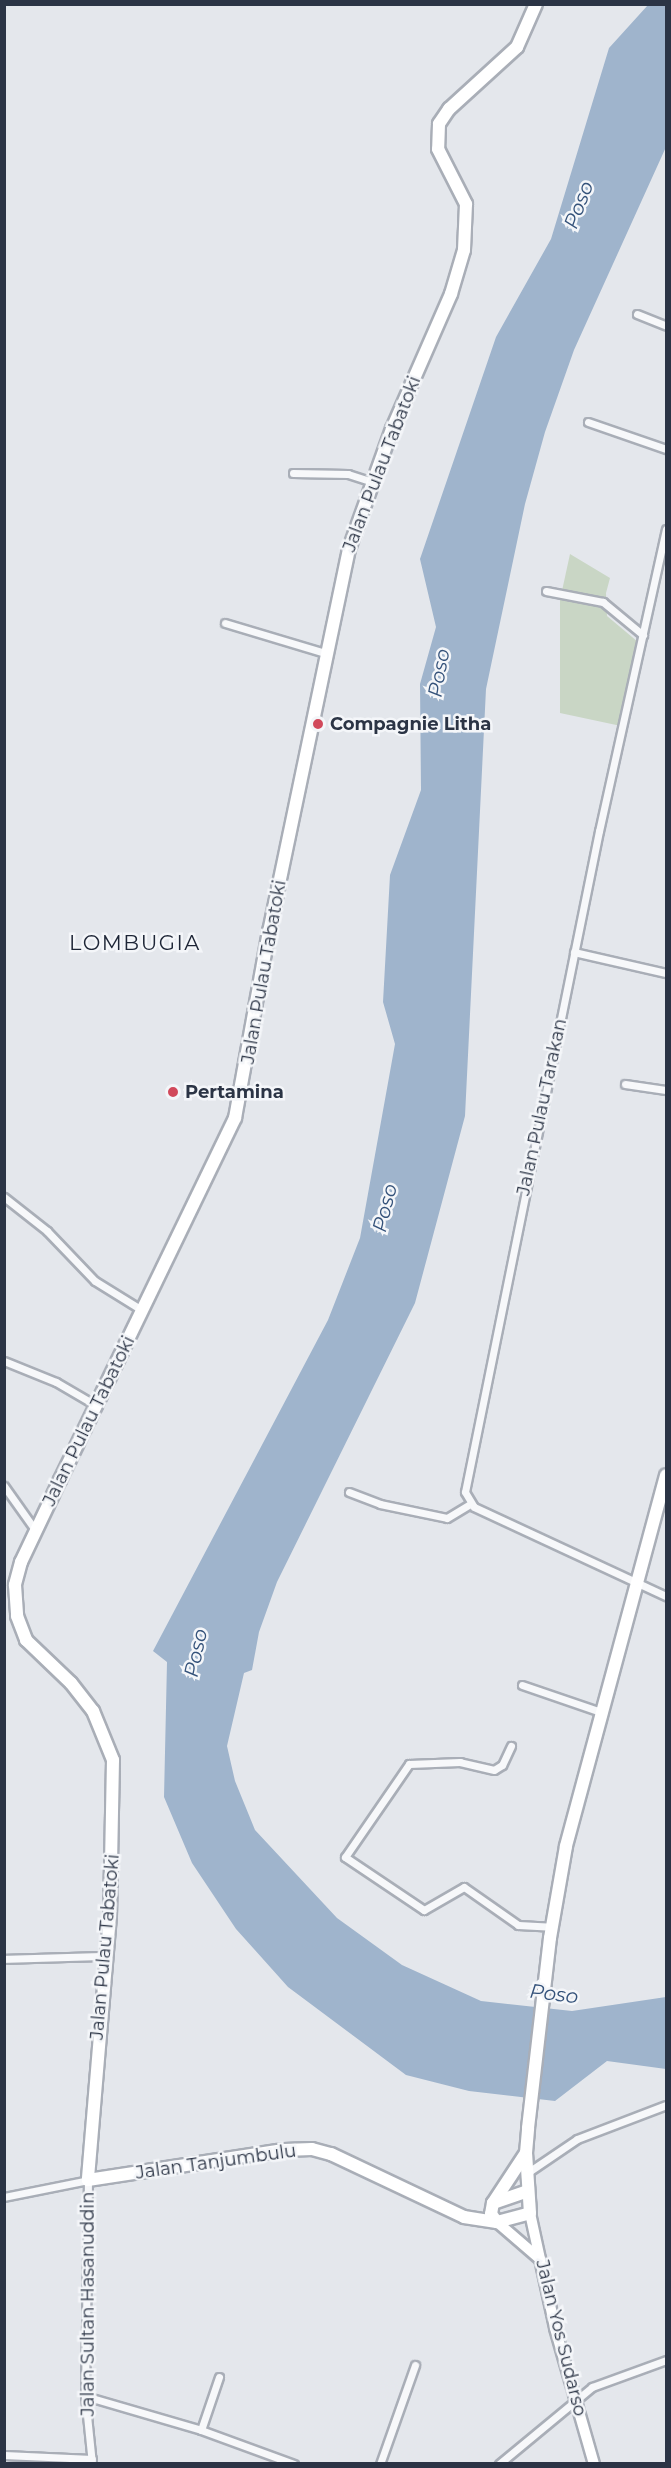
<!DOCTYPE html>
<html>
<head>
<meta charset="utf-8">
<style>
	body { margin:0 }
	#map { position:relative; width:671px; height:2468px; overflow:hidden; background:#e4e7ec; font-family:Montserrat,sans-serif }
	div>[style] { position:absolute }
	.green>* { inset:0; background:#c9d6c5 }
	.water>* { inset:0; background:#9fb4cc }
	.roads { filter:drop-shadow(2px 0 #a9aeb7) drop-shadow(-2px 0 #a9aeb7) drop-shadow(0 2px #a9aeb7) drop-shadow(0 -2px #a9aeb7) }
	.minor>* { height:7px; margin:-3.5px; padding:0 3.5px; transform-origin:3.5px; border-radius:3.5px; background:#f7f8fa }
	.secondary>* { height:10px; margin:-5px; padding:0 5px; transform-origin:5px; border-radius:5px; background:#fff }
	.trunk>* { height:12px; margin:-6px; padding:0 6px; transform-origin:6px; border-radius:6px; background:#fff }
	.dots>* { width:16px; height:16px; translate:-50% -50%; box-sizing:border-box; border:3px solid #f4f6f9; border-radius:50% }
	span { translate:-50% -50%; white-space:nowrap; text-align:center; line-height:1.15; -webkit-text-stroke:5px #f4f6f9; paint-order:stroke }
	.street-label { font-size:18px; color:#2b3445 }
	.poi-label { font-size:18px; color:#2b3445; font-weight:700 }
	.left { translate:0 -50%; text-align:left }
	.water-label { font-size:20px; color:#34527a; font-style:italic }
	.quarter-label { font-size:21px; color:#1d2536; letter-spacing:1.5px }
	.frame { position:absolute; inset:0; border:6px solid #2b3445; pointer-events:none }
</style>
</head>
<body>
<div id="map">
	<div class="green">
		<div style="clip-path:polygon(570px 554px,610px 578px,606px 593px,607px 616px,638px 642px,621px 726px,560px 713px,560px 600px)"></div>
	</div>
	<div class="water">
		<div style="clip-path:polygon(648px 5px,666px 5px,666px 147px,574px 350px,545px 432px,525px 504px,486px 689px,465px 1116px,415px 1303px,277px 1582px,259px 1632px,252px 1670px,244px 1673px,227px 1746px,235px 1781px,255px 1830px,337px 1918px,402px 1965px,481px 2001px,572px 2011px,666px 1997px,666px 2069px,607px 2061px,555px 2101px,469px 2091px,406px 2075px,288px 1987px,236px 1929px,192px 1863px,164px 1797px,167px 1662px,153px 1651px,328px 1320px,360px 1238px,395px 1044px,383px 1002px,390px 875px,421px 790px,420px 684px,436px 627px,420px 559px,496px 337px,551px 239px,609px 48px)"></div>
	</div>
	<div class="roads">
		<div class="minor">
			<div style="left:637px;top:314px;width:31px;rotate:22deg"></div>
			<div style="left:588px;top:422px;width:83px;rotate:19.1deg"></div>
			<div style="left:293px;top:473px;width:55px;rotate:1deg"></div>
			<div style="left:348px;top:474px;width:26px;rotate:18deg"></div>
			<div style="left:666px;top:529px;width:309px;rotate:102.5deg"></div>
			<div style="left:599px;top:831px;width:674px;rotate:101.46deg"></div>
			<div style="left:465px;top:1492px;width:17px;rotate:59deg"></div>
			<div style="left:474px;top:1507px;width:212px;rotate:24.9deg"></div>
			<div style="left:546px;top:591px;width:58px;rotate:10.9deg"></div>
			<div style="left:603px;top:602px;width:52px;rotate:39.5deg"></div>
			<div style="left:225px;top:623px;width:104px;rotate:16.7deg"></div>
			<div style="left:574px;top:952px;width:94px;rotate:12.9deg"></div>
			<div style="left:625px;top:1084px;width:41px;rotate:8.3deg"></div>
			<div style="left:4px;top:1197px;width:55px;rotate:38.3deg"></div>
			<div style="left:47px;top:1231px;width:69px;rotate:46.2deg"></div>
			<div style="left:95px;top:1281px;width:55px;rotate:31.7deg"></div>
			<div style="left:4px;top:1361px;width:56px;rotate:22deg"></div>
			<div style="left:56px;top:1382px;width:48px;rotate:30.3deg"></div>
			<div style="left:4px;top:1486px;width:55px;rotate:54.6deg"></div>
			<div style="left:349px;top:1492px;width:33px;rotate:21deg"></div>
			<div style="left:380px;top:1504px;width:68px;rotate:11.8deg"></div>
			<div style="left:447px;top:1518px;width:27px;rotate:-31deg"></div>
			<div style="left:522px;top:1685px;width:83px;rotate:18.9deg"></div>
			<div style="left:511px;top:1746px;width:21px;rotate:115deg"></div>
			<div style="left:502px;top:1765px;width:9px;rotate:148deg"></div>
			<div style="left:494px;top:1770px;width:35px;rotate:-167deg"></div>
			<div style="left:460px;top:1762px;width:51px;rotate:177.8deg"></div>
			<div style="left:409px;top:1764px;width:113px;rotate:124.5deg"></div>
			<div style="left:345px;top:1857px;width:95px;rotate:33.9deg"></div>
			<div style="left:424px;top:1910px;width:46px;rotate:-29.9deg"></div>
			<div style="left:464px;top:1887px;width:66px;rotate:35.1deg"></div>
			<div style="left:518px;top:1925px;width:33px;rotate:3deg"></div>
			<div style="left:4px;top:1959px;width:102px;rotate:-1.7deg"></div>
			<div style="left:527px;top:2173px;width:60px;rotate:-34.2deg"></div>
			<div style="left:577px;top:2139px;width:95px;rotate:-20.9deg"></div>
			<div style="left:4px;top:2197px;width:86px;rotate:-11.4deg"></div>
			<div style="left:88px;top:2180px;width:216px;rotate:90.8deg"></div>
			<div style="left:85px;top:2396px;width:68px;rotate:84.1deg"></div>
			<div style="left:85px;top:2396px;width:121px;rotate:16.3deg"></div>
			<div style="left:201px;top:2430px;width:99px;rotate:20.1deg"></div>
			<div style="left:201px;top:2430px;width:56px;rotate:-71.2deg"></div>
			<div style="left:4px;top:2455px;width:88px;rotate:2.6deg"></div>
			<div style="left:380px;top:2464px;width:105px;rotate:-70.5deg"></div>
			<div style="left:499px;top:2464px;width:121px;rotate:-39.6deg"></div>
			<div style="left:592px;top:2387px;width:79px;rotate:-20deg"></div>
		</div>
		<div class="secondary">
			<div style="left:530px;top:2213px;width:118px;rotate:77.7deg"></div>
			<div style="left:555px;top:2328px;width:141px;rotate:74deg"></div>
			<div style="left:497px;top:2222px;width:57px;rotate:40.7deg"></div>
		</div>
		<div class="trunk">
			<div style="left:536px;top:4px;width:47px;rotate:113.8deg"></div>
			<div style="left:517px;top:47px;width:92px;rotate:137.6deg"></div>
			<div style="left:449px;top:109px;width:18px;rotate:124deg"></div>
			<div style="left:439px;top:124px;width:25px;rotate:92deg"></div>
			<div style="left:438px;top:149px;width:62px;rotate:63deg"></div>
			<div style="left:466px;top:204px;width:46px;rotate:92.5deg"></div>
			<div style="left:464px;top:250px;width:46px;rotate:106.5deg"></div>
			<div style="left:451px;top:294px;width:147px;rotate:113.6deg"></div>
			<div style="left:392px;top:429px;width:127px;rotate:109.7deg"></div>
			<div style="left:349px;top:549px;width:390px;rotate:101.8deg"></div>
			<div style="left:269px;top:931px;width:190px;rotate:100.3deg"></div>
			<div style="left:235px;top:1118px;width:402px;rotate:115.8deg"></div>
			<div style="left:60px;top:1480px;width:91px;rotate:115.4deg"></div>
			<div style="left:21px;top:1562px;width:24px;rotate:105deg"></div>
			<div style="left:15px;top:1585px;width:31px;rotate:86deg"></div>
			<div style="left:17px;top:1616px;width:26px;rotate:69deg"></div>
			<div style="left:26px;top:1640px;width:62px;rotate:43.7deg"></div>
			<div style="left:71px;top:1683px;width:36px;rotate:52deg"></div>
			<div style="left:93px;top:1711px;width:53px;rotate:67.8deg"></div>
			<div style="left:113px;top:1760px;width:156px;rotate:91.1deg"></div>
			<div style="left:110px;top:1916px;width:265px;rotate:94.8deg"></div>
			<div style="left:88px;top:2180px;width:198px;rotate:-8.7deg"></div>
			<div style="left:284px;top:2150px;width:28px;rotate:-2deg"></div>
			<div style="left:312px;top:2149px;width:20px;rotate:15deg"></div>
			<div style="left:331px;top:2154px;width:147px;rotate:25.3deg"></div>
			<div style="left:464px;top:2217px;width:33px;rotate:9deg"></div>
			<div style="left:497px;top:2222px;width:34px;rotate:-15deg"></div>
			<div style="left:530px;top:2213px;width:60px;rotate:-93.8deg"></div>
			<div style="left:526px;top:2153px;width:25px;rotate:-85deg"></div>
			<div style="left:528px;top:2128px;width:191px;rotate:-83.4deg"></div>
			<div style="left:550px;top:1938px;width:93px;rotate:-80.1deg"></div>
			<div style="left:566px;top:1846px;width:384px;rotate:-74.9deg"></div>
			<div style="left:493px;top:2203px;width:37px;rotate:-19deg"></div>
			<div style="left:497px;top:2222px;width:10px;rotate:-127deg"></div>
			<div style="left:491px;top:2214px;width:11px;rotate:-80deg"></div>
			<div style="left:493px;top:2203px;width:60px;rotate:-56.6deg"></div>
		</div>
	</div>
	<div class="dots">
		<div style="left:318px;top:724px;background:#d1495b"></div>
		<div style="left:173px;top:1092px;background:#d1495b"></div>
	</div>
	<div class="street-label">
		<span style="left:382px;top:464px;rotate:-69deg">Jalan Pulau Tabatoki</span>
		<span style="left:264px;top:972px;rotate:-80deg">Jalan Pulau Tabatoki</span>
		<span style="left:542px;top:1107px;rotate:-78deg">Jalan Pulau Tarakan</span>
		<span style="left:89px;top:1421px;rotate:-64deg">Jalan Pulau Tabatoki</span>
		<span style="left:105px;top:1947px;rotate:-85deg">Jalan Pulau Tabatoki</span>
		<span style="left:216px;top:2162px;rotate:-8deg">Jalan Tanjumbulu</span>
		<span style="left:88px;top:2304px;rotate:-90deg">Jalan Sultan Hasanuddin</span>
		<span style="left:561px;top:2338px;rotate:76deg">Jalan Yos Sudarso</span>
	</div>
	<div class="poi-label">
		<span class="left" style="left:330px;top:724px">Compagnie Litha</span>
		<span class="left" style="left:185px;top:1092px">Pertamina</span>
	</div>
	<div class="water-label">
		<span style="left:579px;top:205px;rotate:-69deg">Poso</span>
		<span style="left:439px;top:673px;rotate:-80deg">Poso</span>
		<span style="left:385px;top:1208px;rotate:-76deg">Poso</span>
		<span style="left:196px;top:1653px;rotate:-78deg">Poso</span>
		<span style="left:554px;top:1994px;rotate:7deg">Poso</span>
	</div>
	<div class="quarter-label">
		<span style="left:135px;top:943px">LOMBUGIA</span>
	</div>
	<div class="frame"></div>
</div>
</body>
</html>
